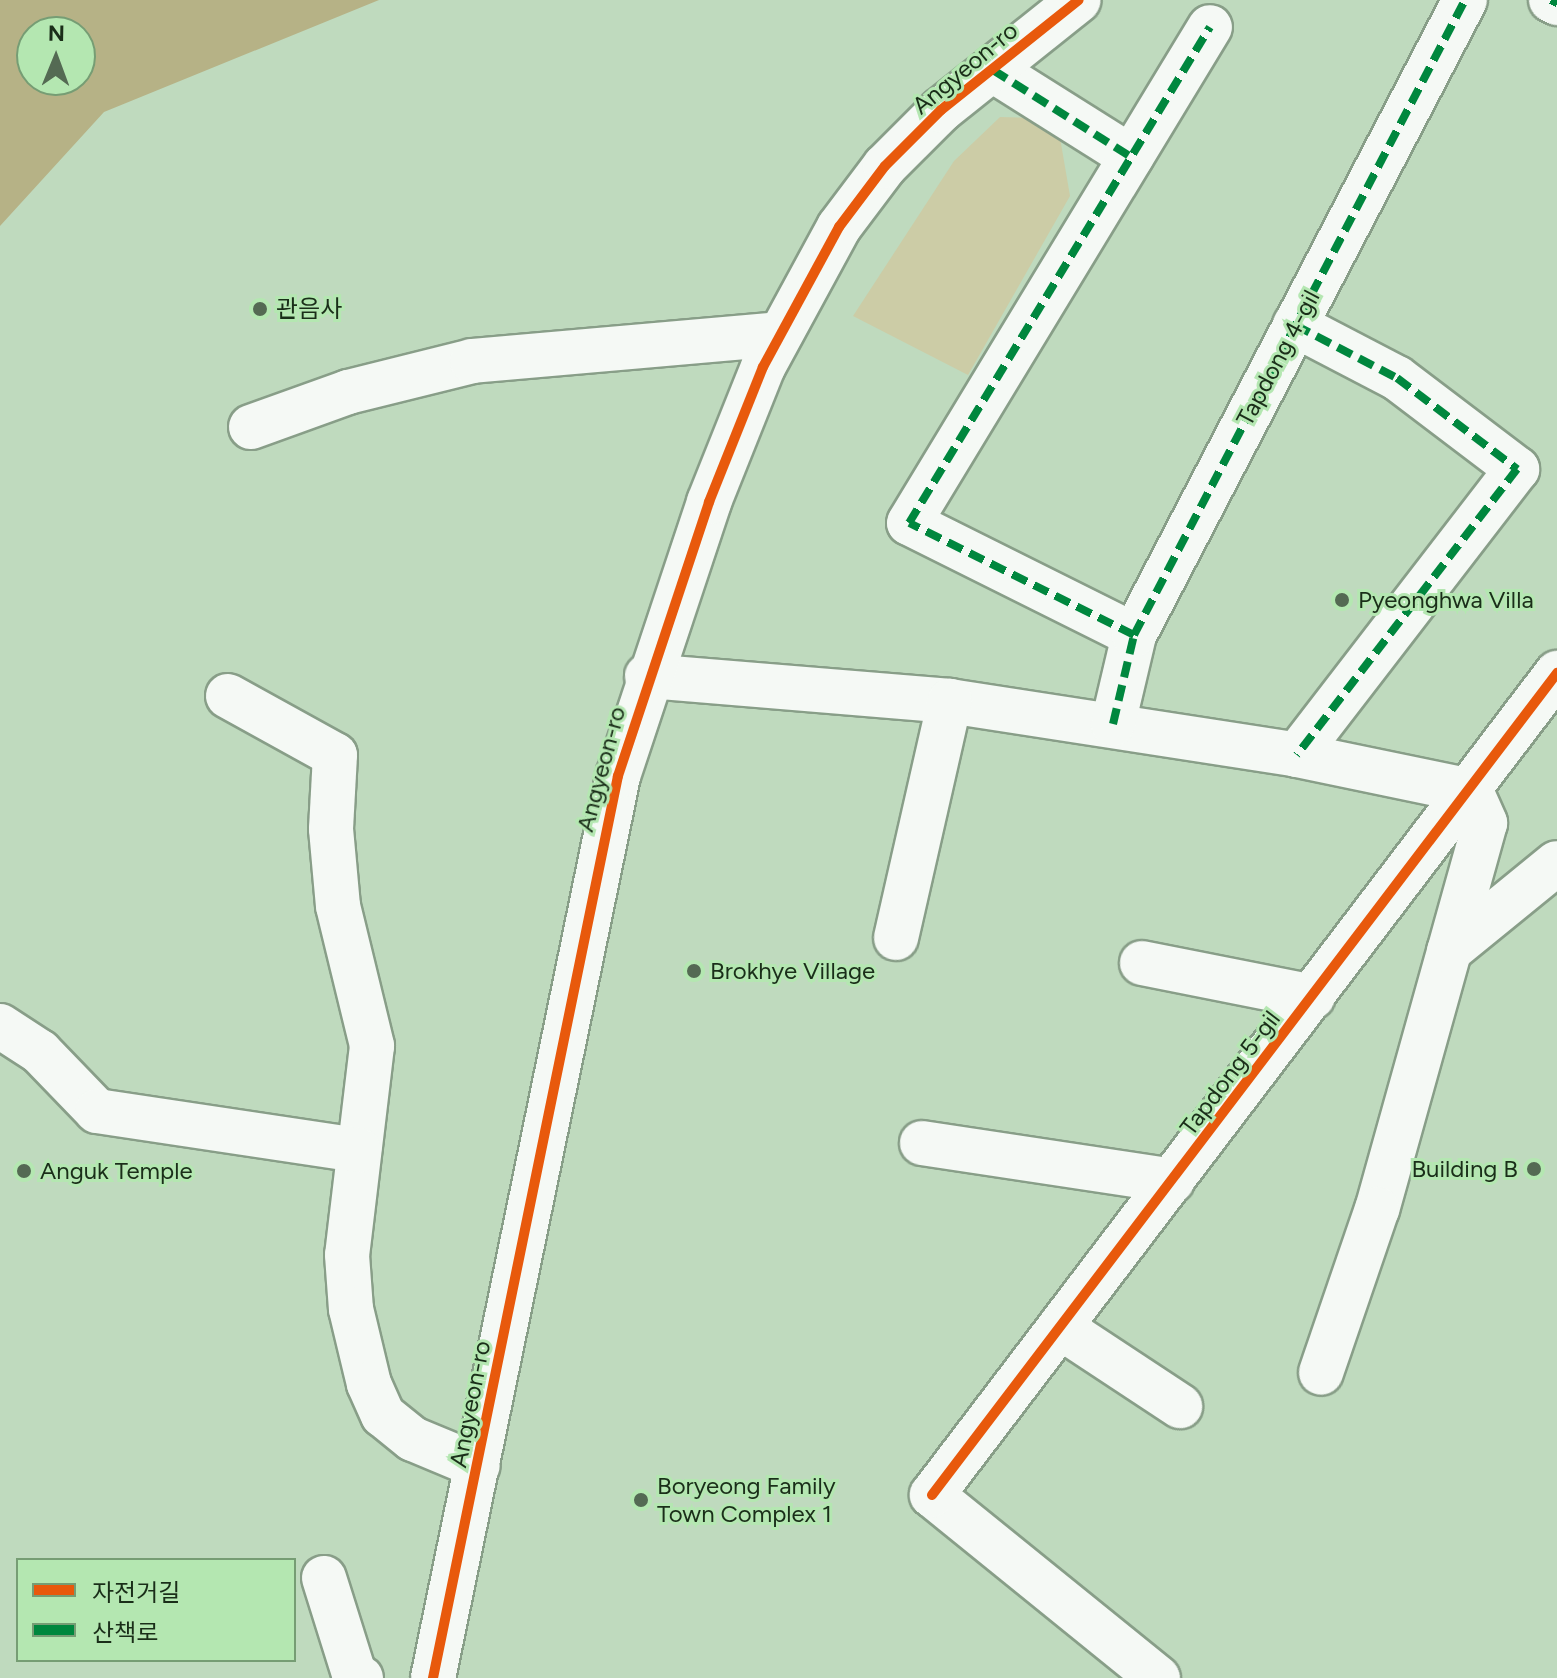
<!DOCTYPE html>
<html>
<head>
<meta charset="utf-8">
<style>
	body { margin:0 }
	#map { position:relative; width:1557px; height:1678px; overflow:hidden; background:#bfdabe; font-family:Figtree,"Noto Sans KR",sans-serif }
	div>[style] { position:absolute }
	.green>* { inset:0; background:#cccca6 }
	.forest>* { inset:0; background:#b6b286 }
	.roads { filter:drop-shadow(2px 0 #889e88) drop-shadow(-2px 0 #889e88) drop-shadow(0 2px #889e88) drop-shadow(0 -2px #889e88) }
	.minor>* { height:44px; margin:-22px; padding:0 22px; transform-origin:22px; border-radius:22px; background:#f5f9f5 }
	.quiet>* { height:8px; margin-top:-4px; transform-origin:0; background:repeating-linear-gradient(90deg,#00873e 0 16px,transparent 0 24px) }
	.cycleway>* { height:10px; margin:-5px; padding:0 5px; transform-origin:5px; border-radius:5px; background:#e8590c }
	.dots>* { width:22px; height:22px; translate:-50% -50%; box-sizing:border-box; border:4px solid #b4e7b1; border-radius:50% }
	span { translate:-50% -50%; white-space:nowrap; text-align:center; line-height:1.15; -webkit-text-stroke:6px #b4e7b1; paint-order:stroke }
	.street-label { font-size:24px; color:#1a2e19 }
	.poi-label { font-size:24px; color:#1a2e19 }
	.left { translate:0 -50%; text-align:left }
	.right { translate:-100% -50%; text-align:right }
	.legend { position:absolute; left:16px; top:1558px; width:280px; height:104px; box-sizing:border-box; background:#b4e7b1; border:2px solid #769d74; margin:0; padding:10px 14px; list-style:none; font-size:24px; color:#1a2e19 }
	.legend li { display:flex; align-items:center; gap:16px; height:40px }
	.legend b { width:40px; border:2px solid #769d74 }
	.north { position:absolute; left:16px; top:16px; width:80px; height:80px; box-sizing:border-box; background:#b4e7b1; border:2px solid #769d74; border-radius:50%; rotate:1deg; font-size:22px; font-weight:700; line-height:32px; text-align:center; color:#1a2e19 }
	.north::after { content:''; display:block; margin:auto; width:28px; height:36px; background:#546a53; clip-path:polygon(50% 0,100% 100%,50% 72%,0 100%) }
</style>
</head>
<body>
<div id="map">
	<div class="green">
		<div style="clip-path:polygon(1000px 117px,1038px 118px,1059px 132px,1070px 196px,968px 375px,853px 316px,954px 161px)"></div>
	</div>
	<div class="forest">
		<div style="clip-path:polygon(evenodd,0 0,379px 0,104px 112px,0 226px,0 0,32px 32px,80px 32px,80px 80px,32px 80px,32px 32px)"></div>
	</div>
	<div class="roads">
		<div class="minor">
			<div style="left:1551px;top:0;width:7px;rotate:27deg"></div>
			<div style="left:993px;top:70px;width:163px;rotate:32.2deg"></div>
			<div style="left:1295px;top:325px;width:115px;rotate:27.5deg"></div>
			<div style="left:1397px;top:378px;width:151px;rotate:37.2deg"></div>
			<div style="left:1517px;top:469px;width:361px;rotate:127.6deg"></div>
			<div style="left:251px;top:427px;width:103px;rotate:-19.8deg"></div>
			<div style="left:348px;top:392px;width:128px;rotate:-14deg"></div>
			<div style="left:472px;top:361px;width:309px;rotate:-5deg"></div>
			<div style="left:1134px;top:635px;width:251px;rotate:-153.5deg"></div>
			<div style="left:909px;top:523px;width:580px;rotate:-58.75deg"></div>
			<div style="left:647px;top:676px;width:304px;rotate:4.7deg"></div>
			<div style="left:950px;top:701px;width:351px;rotate:8.8deg"></div>
			<div style="left:1297px;top:755px;width:178px;rotate:11.7deg"></div>
			<div style="left:1471px;top:791px;width:35px;rotate:66deg"></div>
			<div style="left:1485px;top:823px;width:401px;rotate:105.6deg"></div>
			<div style="left:1377px;top:1209px;width:173px;rotate:108.9deg"></div>
			<div style="left:228px;top:696px;width:122px;rotate:28.9deg"></div>
			<div style="left:335px;top:755px;width:74px;rotate:93.1deg"></div>
			<div style="left:331px;top:829px;width:77px;rotate:84.8deg"></div>
			<div style="left:338px;top:906px;width:144px;rotate:76.3deg"></div>
			<div style="left:372px;top:1046px;width:210px;rotate:96.8deg"></div>
			<div style="left:347px;top:1255px;width:54px;rotate:85.8deg"></div>
			<div style="left:351px;top:1309px;width:77px;rotate:76.5deg"></div>
			<div style="left:369px;top:1384px;width:34px;rotate:66deg"></div>
			<div style="left:383px;top:1415px;width:38px;rotate:39deg"></div>
			<div style="left:413px;top:1439px;width:70px;rotate:22.6deg"></div>
			<div style="left:1113px;top:724px;width:91px;rotate:-76.7deg"></div>
			<div style="left:1134px;top:635px;width:716px;rotate:-62.47deg"></div>
			<div style="left:896px;top:938px;width:243px;rotate:-77.2deg"></div>
			<div style="left:1449px;top:951px;width:139px;rotate:-39.2deg"></div>
			<div style="left:1142px;top:963px;width:174px;rotate:11.2deg"></div>
			<div style="left:0;top:1026px;width:48px;rotate:33deg"></div>
			<div style="left:40px;top:1052px;width:82px;rotate:46deg"></div>
			<div style="left:97px;top:1111px;width:265px;rotate:8.5deg"></div>
			<div style="left:922px;top:1143px;width:253px;rotate:8.6deg"></div>
			<div style="left:1060px;top:1327px;width:144px;rotate:33.4deg"></div>
			<div style="left:324px;top:1578px;width:101px;rotate:72.6deg"></div>
			<div style="left:354px;top:1674px;width:8px;rotate:30deg"></div>
			<div style="left:433px;top:1678px;width:921px;rotate:-78.41deg"></div>
			<div style="left:618px;top:776px;width:289px;rotate:-71.6deg"></div>
			<div style="left:709px;top:502px;width:145px;rotate:-68.2deg"></div>
			<div style="left:763px;top:367px;width:159px;rotate:-61.5deg"></div>
			<div style="left:839px;top:227px;width:76px;rotate:-53deg"></div>
			<div style="left:885px;top:166px;width:79px;rotate:-45deg"></div>
			<div style="left:941px;top:110px;width:176px;rotate:-38.6deg"></div>
			<div style="left:1158px;top:1678px;width:291px;rotate:-141deg"></div>
			<div style="left:932px;top:1495px;width:1033px;rotate:-52.75deg"></div>
		</div>
	</div>
	<div class="quiet">
		<div style="left:1551px;top:0;width:7px;rotate:27deg"></div>
		<div style="left:993px;top:70px;width:163px;rotate:32.2deg"></div>
		<div style="left:1295px;top:325px;width:115px;rotate:27.5deg"></div>
		<div style="left:1397px;top:378px;width:151px;rotate:37.2deg"></div>
		<div style="left:1517px;top:469px;width:361px;rotate:127.6deg"></div>
		<div style="left:1134px;top:635px;width:251px;rotate:-153.5deg"></div>
		<div style="left:909px;top:523px;width:580px;rotate:-58.75deg"></div>
		<div style="left:1113px;top:724px;width:91px;rotate:-76.7deg"></div>
		<div style="left:1134px;top:635px;width:716px;rotate:-62.47deg"></div>
	</div>
	<div class="cycleway">
		<div style="left:932px;top:1495px;width:1033px;rotate:-52.75deg"></div>
		<div style="left:433px;top:1678px;width:921px;rotate:-78.41deg"></div>
		<div style="left:618px;top:776px;width:289px;rotate:-71.6deg"></div>
		<div style="left:709px;top:502px;width:145px;rotate:-68.2deg"></div>
		<div style="left:763px;top:367px;width:159px;rotate:-61.5deg"></div>
		<div style="left:839px;top:227px;width:76px;rotate:-53deg"></div>
		<div style="left:885px;top:166px;width:79px;rotate:-45deg"></div>
		<div style="left:941px;top:110px;width:176px;rotate:-38.6deg"></div>
	</div>
	<div class="dots">
		<div style="left:260px;top:309px;background:#546a53"></div>
		<div style="left:1342px;top:600px;background:#546a53"></div>
		<div style="left:694px;top:971px;background:#546a53"></div>
		<div style="left:1534px;top:1169px;background:#546a53"></div>
		<div style="left:24px;top:1171px;background:#546a53"></div>
		<div style="left:641px;top:1500px;background:#546a53"></div>
	</div>
	<div class="street-label">
		<span style="left:965px;top:68px;rotate:-40deg">Angyeon-ro</span>
		<span style="left:1278px;top:358px;rotate:-62deg">Tapdong 4-gil</span>
		<span style="left:601px;top:769px;rotate:-75deg">Angyeon-ro</span>
		<span style="left:1230px;top:1073px;rotate:-53deg">Tapdong 5-gil</span>
		<span style="left:470px;top:1404px;rotate:-79deg">Angyeon-ro</span>
	</div>
	<div class="poi-label">
		<span class="left" style="left:276px;top:309px">관음사</span>
		<span class="left" style="left:1358px;top:600px">Pyeonghwa Villa</span>
		<span class="left" style="left:710px;top:971px">Brokhye Village</span>
		<span class="right" style="left:1518px;top:1169px">Building B</span>
		<span class="left" style="left:40px;top:1171px">Anguk Temple</span>
		<span class="left" style="left:657px;top:1500px">Boryeong Family<br>Town Complex 1</span>
	</div>
	<ul class="legend">
	<li><b style="height:10px;background:#e8590c"></b>자전거길</li>
	<li><b style="height:10px;background:#00873e"></b>산책로</li>
	</ul>
	<div class="north">N</div>
</div>
</body>
</html>
